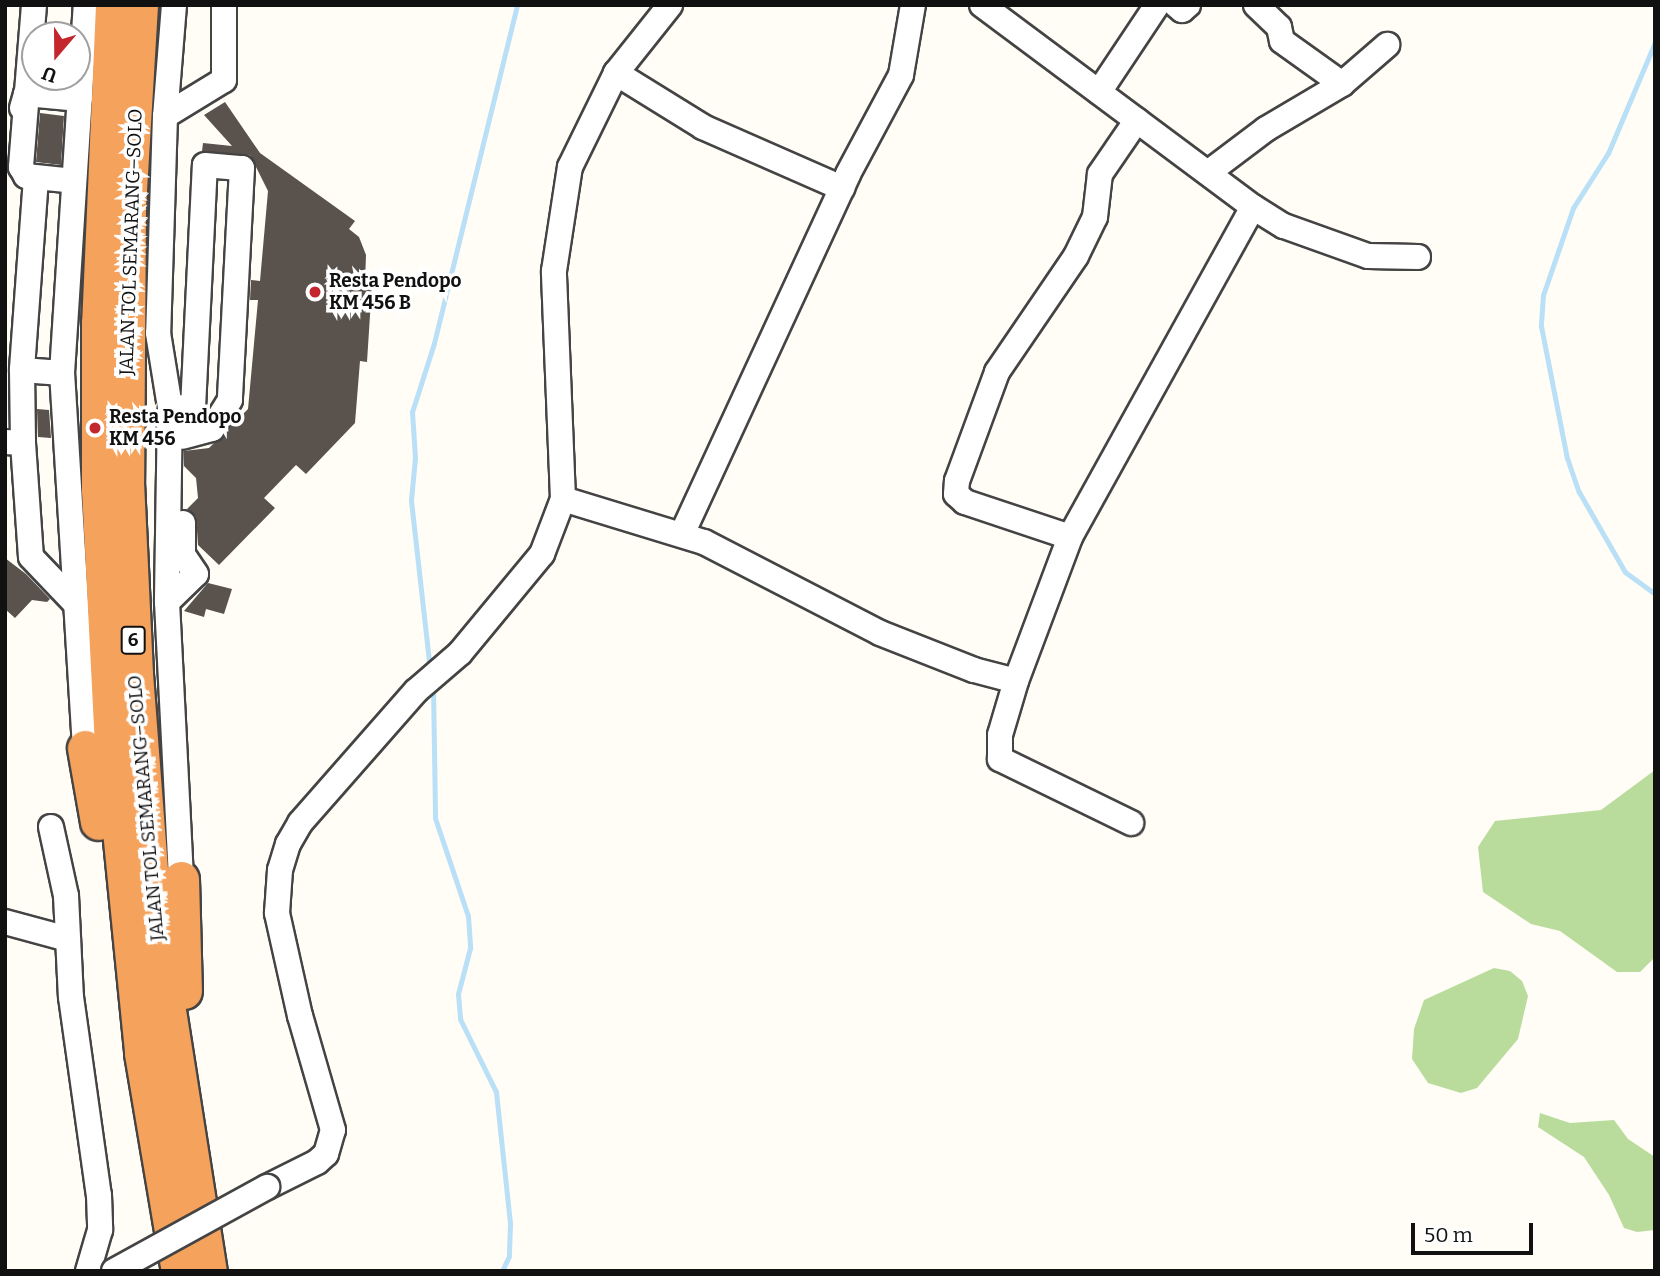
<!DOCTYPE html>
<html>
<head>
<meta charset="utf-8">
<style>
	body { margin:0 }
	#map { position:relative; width:1660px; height:1276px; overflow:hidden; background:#fffdf5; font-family:Bitter,serif }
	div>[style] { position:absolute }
	.forest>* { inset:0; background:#b9dc9c }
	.stream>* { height:5px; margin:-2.5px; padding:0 2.5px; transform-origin:2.5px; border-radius:2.5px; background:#b9e0f7 }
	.building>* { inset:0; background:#5a524d }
	.roads { filter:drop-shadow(2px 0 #444) drop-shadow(-2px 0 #444) drop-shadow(0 2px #444) drop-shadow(0 -2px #444) }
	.minor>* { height:24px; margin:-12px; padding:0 12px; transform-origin:12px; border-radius:12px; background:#fff }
	.highway>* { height:35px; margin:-17.5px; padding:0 17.5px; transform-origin:17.5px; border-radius:17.5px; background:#f5a25d }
	.bridges { filter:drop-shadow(2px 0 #444) drop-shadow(-2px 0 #444) drop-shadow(0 2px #444) drop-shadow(0 -2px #444) }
	.minor-bridge>* { height:24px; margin:-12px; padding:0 12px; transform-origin:12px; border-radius:12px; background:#fff }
	.dots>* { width:19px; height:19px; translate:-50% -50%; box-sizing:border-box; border:4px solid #fff; border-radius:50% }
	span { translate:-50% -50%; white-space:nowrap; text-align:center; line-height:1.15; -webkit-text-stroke:7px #fff; paint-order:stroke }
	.shield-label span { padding:2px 5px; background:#fff; border:2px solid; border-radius:5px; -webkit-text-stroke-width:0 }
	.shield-label { font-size:18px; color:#111; font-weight:700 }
	.street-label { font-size:19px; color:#111 }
	.poi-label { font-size:19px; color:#111; font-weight:700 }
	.left { translate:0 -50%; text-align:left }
	.frame { position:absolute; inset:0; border:7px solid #111; pointer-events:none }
	.north { position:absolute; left:21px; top:21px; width:70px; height:70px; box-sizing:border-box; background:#fff; border:2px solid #a0a0a0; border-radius:50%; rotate:200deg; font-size:19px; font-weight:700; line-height:28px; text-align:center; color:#111 }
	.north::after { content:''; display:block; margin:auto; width:24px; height:32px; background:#c4262e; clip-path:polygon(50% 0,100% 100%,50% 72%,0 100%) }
	.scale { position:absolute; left:1411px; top:1223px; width:122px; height:32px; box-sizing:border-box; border:4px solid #111; border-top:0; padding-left:9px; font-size:21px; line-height:24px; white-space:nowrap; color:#111; -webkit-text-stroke:5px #fff; paint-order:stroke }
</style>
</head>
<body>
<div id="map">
	<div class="forest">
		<div style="clip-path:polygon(1655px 770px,1655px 957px,1640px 972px,1617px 972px,1560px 931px,1531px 924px,1483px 892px,1478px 847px,1495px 821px,1601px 810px)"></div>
		<div style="clip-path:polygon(1494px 968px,1510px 971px,1522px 981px,1528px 996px,1518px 1039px,1477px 1088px,1461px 1093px,1428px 1083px,1412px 1059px,1414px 1029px,1424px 1000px)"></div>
		<div style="clip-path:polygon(1540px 1113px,1570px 1123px,1614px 1120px,1628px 1139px,1655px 1157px,1655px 1230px,1637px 1232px,1624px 1228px,1609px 1195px,1584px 1157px,1538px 1127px)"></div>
	</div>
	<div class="stream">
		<div style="left:1655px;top:42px;width:121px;rotate:112.9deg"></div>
		<div style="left:1608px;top:153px;width:65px;rotate:122.5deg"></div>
		<div style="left:1573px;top:208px;width:92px;rotate:109deg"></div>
		<div style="left:1543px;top:295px;width:31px;rotate:94deg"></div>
		<div style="left:1541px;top:326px;width:135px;rotate:78.9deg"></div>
		<div style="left:1567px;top:458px;width:36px;rotate:71deg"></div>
		<div style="left:1579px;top:492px;width:92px;rotate:60.1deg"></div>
		<div style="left:1625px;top:572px;width:37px;rotate:36deg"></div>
		<div style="left:430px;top:670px;width:171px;rotate:-96.4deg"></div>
		<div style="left:411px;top:500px;width:42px;rotate:-84.6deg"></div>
		<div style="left:415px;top:458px;width:46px;rotate:-93.7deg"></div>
		<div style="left:412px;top:412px;width:72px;rotate:-72.3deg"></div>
		<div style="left:434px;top:343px;width:348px;rotate:-76.2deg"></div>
		<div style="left:433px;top:686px;width:132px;rotate:89.1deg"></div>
		<div style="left:435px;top:818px;width:103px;rotate:71.4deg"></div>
		<div style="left:468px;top:916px;width:32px;rotate:86deg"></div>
		<div style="left:470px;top:948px;width:48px;rotate:104.6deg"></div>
		<div style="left:458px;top:994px;width:25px;rotate:85deg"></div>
		<div style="left:460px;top:1019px;width:81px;rotate:63.7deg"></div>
		<div style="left:496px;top:1092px;width:133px;rotate:83.9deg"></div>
		<div style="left:510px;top:1224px;width:32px;rotate:92deg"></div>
		<div style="left:509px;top:1256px;width:17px;rotate:115deg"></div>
	</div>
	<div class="building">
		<div style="clip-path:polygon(225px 102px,260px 153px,355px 221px,349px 229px,359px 237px,366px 255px,365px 284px,372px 284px,367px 362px,360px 361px,355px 423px,306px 474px,296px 465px,264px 498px,275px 508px,219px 565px,198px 545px,196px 516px,187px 509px,198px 498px,196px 478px,184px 466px,184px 451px,209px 448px,248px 409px,258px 300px,250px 300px,251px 280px,260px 281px,268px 191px,250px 155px,202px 151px,203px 143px,232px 146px,204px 115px)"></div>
		<div style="clip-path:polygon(40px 113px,64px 116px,61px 165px,36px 162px)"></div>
		<div style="clip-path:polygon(37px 409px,49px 410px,51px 438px,38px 437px)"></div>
		<div style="clip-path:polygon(5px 558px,26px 574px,50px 599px,47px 602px,32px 600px,15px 618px,5px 609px)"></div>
		<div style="clip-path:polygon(208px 583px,232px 589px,224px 614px,206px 609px,204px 617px,184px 611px)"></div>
	</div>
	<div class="roads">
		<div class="minor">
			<div style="left:34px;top:5px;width:163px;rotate:94.6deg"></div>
			<div style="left:21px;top:167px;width:10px;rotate:61deg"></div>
			<div style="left:26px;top:176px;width:48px;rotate:5.9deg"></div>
			<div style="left:174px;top:5px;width:111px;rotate:94.6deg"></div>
			<div style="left:165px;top:116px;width:217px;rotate:91.8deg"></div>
			<div style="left:158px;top:333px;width:75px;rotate:80.8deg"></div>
			<div style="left:170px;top:407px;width:195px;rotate:90.9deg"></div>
			<div style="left:167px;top:602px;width:277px;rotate:87.1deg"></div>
			<div style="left:982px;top:5px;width:338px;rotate:36.7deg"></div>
			<div style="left:1253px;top:207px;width:36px;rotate:32deg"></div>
			<div style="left:1284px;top:226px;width:89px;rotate:19.7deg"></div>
			<div style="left:1368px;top:256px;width:50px;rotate:1.1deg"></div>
			<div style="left:1176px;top:5px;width:8px;rotate:40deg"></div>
			<div style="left:1182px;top:10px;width:8px;rotate:-40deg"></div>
			<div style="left:1256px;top:5px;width:32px;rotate:44deg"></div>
			<div style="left:1279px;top:27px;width:14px;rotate:78deg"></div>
			<div style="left:1282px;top:41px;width:74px;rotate:35.6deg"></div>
			<div style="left:616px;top:73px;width:102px;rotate:31.8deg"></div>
			<div style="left:703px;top:127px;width:152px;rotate:23.7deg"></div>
			<div style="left:1099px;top:92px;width:105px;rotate:-56.3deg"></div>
			<div style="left:22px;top:108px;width:15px;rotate:-74deg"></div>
			<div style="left:26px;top:94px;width:54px;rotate:5.3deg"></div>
			<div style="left:165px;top:116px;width:69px;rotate:-31.4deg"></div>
			<div style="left:224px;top:80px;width:75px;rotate:-90deg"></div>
			<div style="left:1209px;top:172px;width:71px;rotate:-37deg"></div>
			<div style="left:1266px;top:129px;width:88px;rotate:-30.6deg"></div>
			<div style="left:1342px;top:84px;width:60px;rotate:-40.9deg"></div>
			<div style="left:36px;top:178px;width:193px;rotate:94.2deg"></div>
			<div style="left:22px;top:370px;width:40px;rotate:4.3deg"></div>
			<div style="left:22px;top:370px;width:73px;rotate:89.2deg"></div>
			<div style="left:176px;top:421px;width:15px;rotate:-113deg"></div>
			<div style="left:170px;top:407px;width:23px;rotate:2deg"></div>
			<div style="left:193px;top:408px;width:243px;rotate:-87.2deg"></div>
			<div style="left:205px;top:165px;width:37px;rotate:5deg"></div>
			<div style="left:242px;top:168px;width:232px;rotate:93deg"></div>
			<div style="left:230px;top:400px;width:34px;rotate:122deg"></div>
			<div style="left:212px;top:429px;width:30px;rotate:165deg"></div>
			<div style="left:5px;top:442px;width:18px;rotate:3deg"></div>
			<div style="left:23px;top:443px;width:114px;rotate:86deg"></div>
			<div style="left:31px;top:557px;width:61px;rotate:46.3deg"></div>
			<div style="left:563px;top:499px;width:147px;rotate:17deg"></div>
			<div style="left:704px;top:542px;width:198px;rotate:27.3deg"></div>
			<div style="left:880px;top:633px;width:101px;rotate:21.5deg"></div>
			<div style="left:974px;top:670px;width:43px;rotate:14.7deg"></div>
			<div style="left:1016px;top:681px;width:154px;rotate:-69.4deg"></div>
			<div style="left:1070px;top:537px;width:377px;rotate:-61deg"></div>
			<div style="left:682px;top:534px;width:396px;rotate:-65.2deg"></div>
			<div style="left:848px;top:174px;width:112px;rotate:-61.8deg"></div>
			<div style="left:901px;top:75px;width:71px;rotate:-80.3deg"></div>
			<div style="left:1070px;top:537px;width:111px;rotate:-161.6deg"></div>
			<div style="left:965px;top:502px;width:12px;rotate:-138deg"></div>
			<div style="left:956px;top:494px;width:13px;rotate:-86deg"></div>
			<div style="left:957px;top:481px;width:116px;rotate:-69.8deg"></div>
			<div style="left:997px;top:372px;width:140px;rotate:-55.7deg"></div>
			<div style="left:1076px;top:256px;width:43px;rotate:-64deg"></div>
			<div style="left:1095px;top:217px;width:43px;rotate:-83.4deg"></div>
			<div style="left:1100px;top:174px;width:65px;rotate:-55.6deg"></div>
			<div style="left:167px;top:602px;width:40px;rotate:-44deg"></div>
			<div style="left:196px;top:574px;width:23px;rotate:-124deg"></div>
			<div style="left:183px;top:555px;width:32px;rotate:-90deg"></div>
			<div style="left:1016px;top:681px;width:56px;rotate:106.5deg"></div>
			<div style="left:1000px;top:735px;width:24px;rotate:90deg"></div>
			<div style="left:1000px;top:759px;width:146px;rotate:26deg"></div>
			<div style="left:85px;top:748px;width:376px;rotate:-93.5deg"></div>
			<div style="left:62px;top:373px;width:369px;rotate:-86.3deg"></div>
			<div style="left:51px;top:827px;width:71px;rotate:77.7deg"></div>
			<div style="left:66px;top:896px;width:101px;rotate:87.2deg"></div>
			<div style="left:71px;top:997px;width:200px;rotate:82deg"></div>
			<div style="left:99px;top:1195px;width:35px;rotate:88deg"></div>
			<div style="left:100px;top:1230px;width:43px;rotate:106.3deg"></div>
			<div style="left:5px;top:922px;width:65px;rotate:15.1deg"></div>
			<div style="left:267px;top:1187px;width:56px;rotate:-26.6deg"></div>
			<div style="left:317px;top:1162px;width:12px;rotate:-42deg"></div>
			<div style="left:326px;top:1154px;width:25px;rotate:-74deg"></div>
			<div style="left:333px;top:1130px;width:119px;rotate:-106.1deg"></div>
			<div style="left:300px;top:1016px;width:106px;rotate:-102.6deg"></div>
			<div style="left:277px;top:913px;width:43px;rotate:-86deg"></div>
			<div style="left:280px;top:870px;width:27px;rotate:-73deg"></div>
			<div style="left:288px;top:844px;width:24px;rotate:-60deg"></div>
			<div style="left:300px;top:823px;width:176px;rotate:-48.7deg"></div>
			<div style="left:416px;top:691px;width:58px;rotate:-40.8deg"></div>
			<div style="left:460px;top:653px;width:129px;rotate:-50.4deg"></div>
			<div style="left:542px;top:554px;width:59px;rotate:-69.1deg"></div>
			<div style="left:563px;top:499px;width:228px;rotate:-92.3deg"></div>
			<div style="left:554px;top:271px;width:105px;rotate:-81.3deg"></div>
			<div style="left:570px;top:167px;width:105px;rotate:-63.9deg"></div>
			<div style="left:616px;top:73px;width:87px;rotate:-51.5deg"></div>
		</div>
		<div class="highway">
			<div style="left:113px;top:5px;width:318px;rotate:92.5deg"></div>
			<div style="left:99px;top:323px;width:166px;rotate:90deg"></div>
			<div style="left:99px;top:489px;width:261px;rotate:87.1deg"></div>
			<div style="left:112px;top:750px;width:304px;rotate:84.3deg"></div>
			<div style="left:142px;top:1053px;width:221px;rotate:80.4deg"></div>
			<div style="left:140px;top:5px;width:204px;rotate:93.4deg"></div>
			<div style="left:128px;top:209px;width:273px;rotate:90.4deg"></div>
			<div style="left:126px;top:482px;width:192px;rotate:87.3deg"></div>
			<div style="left:135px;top:674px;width:248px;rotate:85.6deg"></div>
			<div style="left:154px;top:921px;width:354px;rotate:81.1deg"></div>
			<div style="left:85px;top:748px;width:75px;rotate:80deg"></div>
			<div style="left:181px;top:879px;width:112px;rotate:88.5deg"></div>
		</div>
	</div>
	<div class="bridges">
		<div class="minor-bridge">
			<div style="left:114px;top:1271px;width:175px;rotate:-28.8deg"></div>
		</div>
	</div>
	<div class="dots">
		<div style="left:315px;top:292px;background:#c4262e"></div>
		<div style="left:95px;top:428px;background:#c4262e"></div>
	</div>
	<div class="shield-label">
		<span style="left:133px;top:640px">6</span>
	</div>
	<div class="street-label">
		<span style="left:131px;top:242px;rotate:-88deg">JALAN TOL SEMARANG–SOLO</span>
		<span style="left:146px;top:808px;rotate:-95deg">JALAN TOL SEMARANG–SOLO</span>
	</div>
	<div class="poi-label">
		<span class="left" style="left:329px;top:292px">Resta Pendopo<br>KM 456 B</span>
		<span class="left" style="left:109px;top:428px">Resta Pendopo<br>KM 456</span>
	</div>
	<div class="frame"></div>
	<div class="north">U</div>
	<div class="scale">50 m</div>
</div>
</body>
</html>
